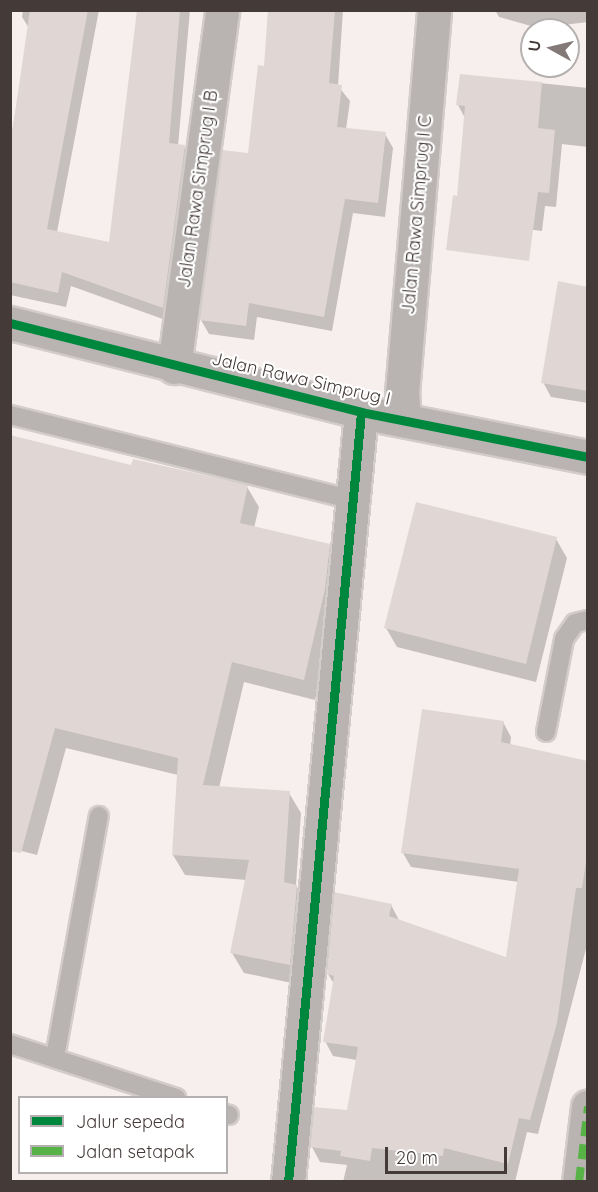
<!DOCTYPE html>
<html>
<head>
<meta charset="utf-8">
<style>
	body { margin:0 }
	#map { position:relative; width:598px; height:1192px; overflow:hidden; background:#f7efed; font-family:Quicksand,sans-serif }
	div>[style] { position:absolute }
	.shadow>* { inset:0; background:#0003 }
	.building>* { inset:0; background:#e0d7d5 }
	.roads { filter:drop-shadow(2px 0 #d2ccca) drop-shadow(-2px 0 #d2ccca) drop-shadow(0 2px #d2ccca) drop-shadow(0 -2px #d2ccca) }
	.service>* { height:18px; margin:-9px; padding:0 9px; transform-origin:9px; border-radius:9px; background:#b9b4b2 }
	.minor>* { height:33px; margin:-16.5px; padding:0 16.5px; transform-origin:16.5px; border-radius:16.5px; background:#b9b4b2 }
	.tertiary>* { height:33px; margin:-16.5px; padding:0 16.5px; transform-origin:16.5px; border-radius:16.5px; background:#b9b4b2 }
	.quiet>* { height:8px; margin-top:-4px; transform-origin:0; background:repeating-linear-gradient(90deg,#57b346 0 15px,transparent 0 23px) }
	.cycleway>* { height:9px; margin:-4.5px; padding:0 4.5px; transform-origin:4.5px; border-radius:4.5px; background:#00873e }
	span { translate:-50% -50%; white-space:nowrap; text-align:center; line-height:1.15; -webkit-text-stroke:4.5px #fff; paint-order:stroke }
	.street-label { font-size:18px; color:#443a38 }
	.frame { position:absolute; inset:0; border:12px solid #443a38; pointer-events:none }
	.legend { position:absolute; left:18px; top:1096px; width:210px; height:78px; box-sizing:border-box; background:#fff; border:2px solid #b4b0af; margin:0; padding:8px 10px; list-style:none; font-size:18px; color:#443a38 }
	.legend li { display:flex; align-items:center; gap:12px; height:30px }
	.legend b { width:30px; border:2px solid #b4b0af }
	.north { position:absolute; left:520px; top:18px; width:60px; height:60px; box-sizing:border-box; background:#fff; border:2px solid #b4b0af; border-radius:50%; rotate:278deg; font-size:16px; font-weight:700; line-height:24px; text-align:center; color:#443a38 }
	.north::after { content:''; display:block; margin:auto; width:21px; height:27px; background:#837977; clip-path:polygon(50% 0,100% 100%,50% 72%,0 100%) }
	.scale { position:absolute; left:385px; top:1147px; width:122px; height:27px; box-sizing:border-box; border:3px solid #443a38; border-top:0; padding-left:8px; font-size:18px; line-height:21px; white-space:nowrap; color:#443a38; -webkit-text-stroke:4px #fff; paint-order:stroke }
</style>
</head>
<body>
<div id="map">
	<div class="shadow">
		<div style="clip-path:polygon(23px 10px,99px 10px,57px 232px,111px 244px,139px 10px,190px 10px,178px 146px,184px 147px,193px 162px,171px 322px,71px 286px,66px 307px,10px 295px,10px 145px,29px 28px,22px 17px)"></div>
		<div style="clip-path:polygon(269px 10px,343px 10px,338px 86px,350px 101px,346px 129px,385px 134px,393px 148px,385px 217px,353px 213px,332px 331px,257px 317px,254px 340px,209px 334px,201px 320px,250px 155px,265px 67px)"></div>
		<div style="clip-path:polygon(495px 10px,588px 10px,588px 22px,538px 28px,499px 17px)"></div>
		<div style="clip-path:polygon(461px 75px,588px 88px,588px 147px,562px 144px,556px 207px,545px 206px,542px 231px,466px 221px,465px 118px,458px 105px)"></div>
		<div style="clip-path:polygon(588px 289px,588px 403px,551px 397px,543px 382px)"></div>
		<div style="clip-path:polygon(132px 467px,247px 487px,259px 507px,254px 528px,329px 545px,341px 566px,336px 610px,315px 700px,244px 682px,219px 788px,289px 793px,301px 813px,296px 885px,308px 907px,301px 985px,244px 973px,232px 953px,247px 880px,185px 875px,173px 855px,178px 775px,66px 748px,37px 855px,10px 848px)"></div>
		<div style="clip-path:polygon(556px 539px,567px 558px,536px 682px,397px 647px,386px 628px)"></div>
		<div style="clip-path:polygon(503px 722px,511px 737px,510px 746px,588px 763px,588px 941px,538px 1134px,527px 1132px,515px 1182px,343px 1182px,347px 1165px,320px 1162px,312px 1147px,349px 1112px,357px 1060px,333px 1056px,325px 1041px,334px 984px,328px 974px,391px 905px,399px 920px,508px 959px,519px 882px,411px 867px,403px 853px)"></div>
	</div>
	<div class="building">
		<div style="clip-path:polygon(30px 10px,88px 10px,47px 229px,109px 242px,137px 10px,180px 10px,169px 143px,185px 145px,163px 308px,62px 272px,58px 293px,10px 282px,10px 147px)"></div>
		<div style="clip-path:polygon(268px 10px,335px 10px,329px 83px,342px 85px,337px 127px,386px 132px,378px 203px,345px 199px,324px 317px,249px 303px,246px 326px,199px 320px,222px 150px,248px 153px,258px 65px,264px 66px)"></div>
		<div style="clip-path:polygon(460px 74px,542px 82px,538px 128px,555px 130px,549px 193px,538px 192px,529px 261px,446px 250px,453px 195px,457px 196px,465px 106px,456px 105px)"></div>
		<div style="clip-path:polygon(558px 281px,588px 287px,588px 391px,541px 383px)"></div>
		<div style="clip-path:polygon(10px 435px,131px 465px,133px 459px,248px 485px,240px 523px,330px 544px,325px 589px,304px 680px,232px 662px,203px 785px,290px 791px,284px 882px,297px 885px,290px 965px,230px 953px,249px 860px,172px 855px,178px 758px,55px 728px,21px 853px,10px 851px)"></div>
		<div style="clip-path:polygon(416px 502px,557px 537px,526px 664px,384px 628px)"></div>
		<div style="clip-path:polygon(422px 709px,504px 721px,501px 742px,588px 761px,588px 849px,582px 888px,576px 888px,557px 1023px,530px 1120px,519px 1118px,508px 1164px,444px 1148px,443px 1156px,372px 1148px,370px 1161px,340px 1156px,341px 1151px,310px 1147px,314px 1107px,347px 1110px,358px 1047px,323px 1042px,334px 976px,327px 974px,334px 892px,392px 904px,389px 916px,506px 957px,519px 869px,401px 853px)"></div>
	</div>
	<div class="roads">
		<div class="service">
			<div style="left:10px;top:415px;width:350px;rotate:13.9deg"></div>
			<div style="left:546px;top:732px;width:95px;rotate:-79deg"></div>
			<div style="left:564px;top:639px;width:19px;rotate:-55deg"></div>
			<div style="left:575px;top:623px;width:13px;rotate:-13deg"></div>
			<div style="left:10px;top:1044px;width:175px;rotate:18deg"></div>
			<div style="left:55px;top:1057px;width:245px;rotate:-79.7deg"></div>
			<div style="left:226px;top:1114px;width:3px;rotate:18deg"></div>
		</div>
		<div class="minor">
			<div style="left:174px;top:367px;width:360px;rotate:-82.3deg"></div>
			<div style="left:404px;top:420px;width:27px;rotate:-94deg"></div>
			<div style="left:402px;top:393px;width:384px;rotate:-85.2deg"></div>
			<div style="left:288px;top:1182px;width:773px;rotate:-84.58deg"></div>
			<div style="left:579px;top:1182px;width:76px;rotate:-83.2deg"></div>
		</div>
		<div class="tertiary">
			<div style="left:10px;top:323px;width:362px;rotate:14.2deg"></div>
			<div style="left:361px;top:412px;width:231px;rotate:11.2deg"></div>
		</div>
	</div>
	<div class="quiet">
		<div style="left:579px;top:1182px;width:76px;rotate:-83.2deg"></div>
	</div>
	<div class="cycleway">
		<div style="left:10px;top:323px;width:362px;rotate:14.2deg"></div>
		<div style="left:361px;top:412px;width:231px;rotate:11.2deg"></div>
		<div style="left:288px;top:1182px;width:773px;rotate:-84.58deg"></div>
	</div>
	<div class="street-label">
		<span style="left:198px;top:189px;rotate:-82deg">Jalan Rawa Simprug I B</span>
		<span style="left:417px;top:215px;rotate:-85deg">Jalan Rawa Simprug I C</span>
		<span style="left:301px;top:379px;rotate:13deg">Jalan Rawa Simprug I</span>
	</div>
	<div class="frame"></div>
	<ul class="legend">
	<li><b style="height:8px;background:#00873e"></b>Jalur sepeda</li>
	<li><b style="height:8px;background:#57b346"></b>Jalan setapak</li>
	</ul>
	<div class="north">U</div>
	<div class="scale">20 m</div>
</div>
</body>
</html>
